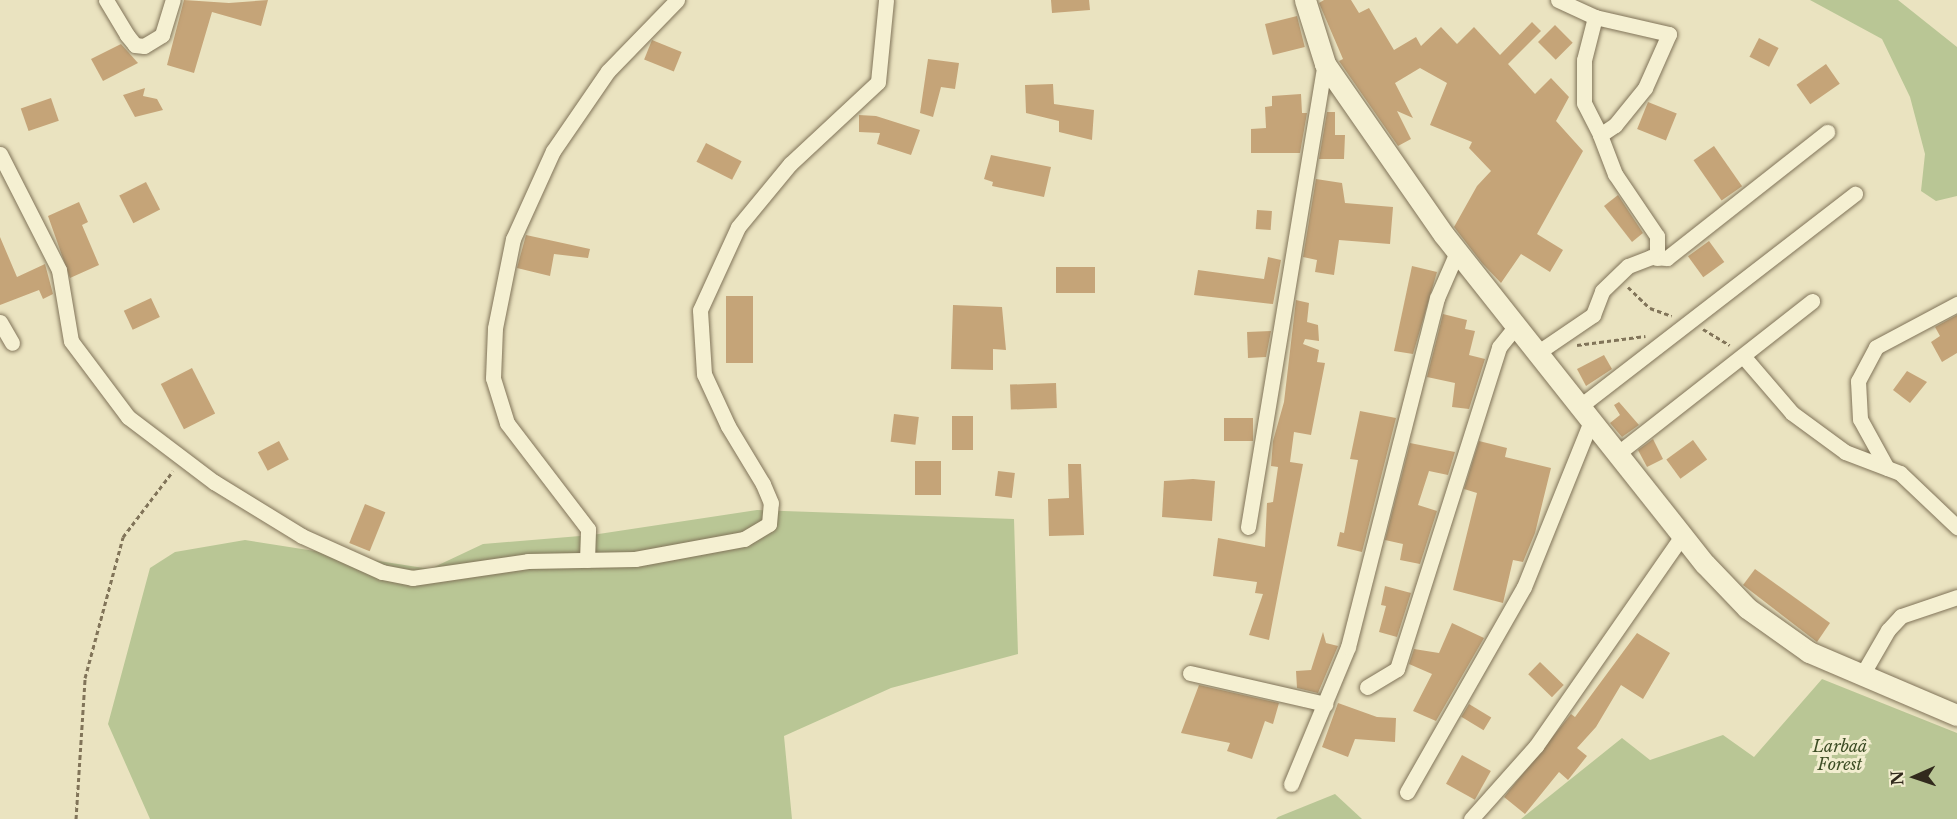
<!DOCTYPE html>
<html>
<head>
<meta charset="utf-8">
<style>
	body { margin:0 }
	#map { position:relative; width:1957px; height:819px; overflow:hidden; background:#eae3c0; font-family:"Libre Baskerville",serif }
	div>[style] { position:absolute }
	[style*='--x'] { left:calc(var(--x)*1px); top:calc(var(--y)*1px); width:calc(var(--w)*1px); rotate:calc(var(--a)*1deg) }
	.green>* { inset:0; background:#b9c695 }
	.building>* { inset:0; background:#c5a478; transform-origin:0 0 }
	.path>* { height:3px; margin-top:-1.5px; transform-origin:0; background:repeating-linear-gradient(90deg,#817459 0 4.5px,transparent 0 7.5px) }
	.roads { filter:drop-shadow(0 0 2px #817459) drop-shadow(0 0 2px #817459) }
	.street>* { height:15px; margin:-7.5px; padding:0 7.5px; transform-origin:7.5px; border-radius:7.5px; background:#f5f0d2 }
	.secondary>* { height:21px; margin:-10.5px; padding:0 10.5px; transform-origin:10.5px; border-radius:10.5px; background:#f5f0d2 }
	span { translate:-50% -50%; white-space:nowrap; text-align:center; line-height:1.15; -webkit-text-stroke:6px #f2edcf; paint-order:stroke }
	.park-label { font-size:16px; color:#3d4d25; font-style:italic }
	.north { position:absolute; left:1885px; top:747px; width:60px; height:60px; -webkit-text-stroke:4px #f2edcf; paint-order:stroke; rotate:267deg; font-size:16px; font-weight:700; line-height:24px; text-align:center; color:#322a1d }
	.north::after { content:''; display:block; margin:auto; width:21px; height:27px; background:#322a1d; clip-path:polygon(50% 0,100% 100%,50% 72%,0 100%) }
</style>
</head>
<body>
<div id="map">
	<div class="green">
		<i style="clip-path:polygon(1810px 0,1898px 0,1957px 47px,1957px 196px,1936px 201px,1921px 191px,1925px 154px,1910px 97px,1882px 39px)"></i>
		<i style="clip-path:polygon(757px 510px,1014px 519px,1018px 654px,891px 688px,784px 736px,792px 819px,150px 819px,108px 724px,150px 568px,175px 552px,245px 540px,430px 569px,483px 544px,592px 535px)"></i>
		<i style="clip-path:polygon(1822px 679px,1957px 733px,1957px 819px,1521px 819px,1622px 738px,1650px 760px,1723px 735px,1754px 757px)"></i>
		<i style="clip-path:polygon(1335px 794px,1362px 819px,1276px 819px,1278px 817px)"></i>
	</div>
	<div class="building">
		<i style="clip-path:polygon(184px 0,229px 3px,268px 0,261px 26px,212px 12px,194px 73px,167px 65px)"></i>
		<i style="clip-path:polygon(1051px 0,1089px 0,1090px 10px,1052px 13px)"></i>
		<i style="clip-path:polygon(1324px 0,1351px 0,1359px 13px,1369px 8px,1394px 50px,1416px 37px,1421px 46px,1441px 27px,1457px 44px,1474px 27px,1500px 55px,1532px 22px,1541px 31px,1508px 64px,1535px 94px,1551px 78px,1569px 97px,1556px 121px,1583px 151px,1537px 234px,1563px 250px,1550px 272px,1521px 254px,1501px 283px,1482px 263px,1454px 227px,1477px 186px,1491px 171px,1469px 148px,1472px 142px,1430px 125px,1447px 83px,1420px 68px,1395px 83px,1413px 118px,1397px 111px,1411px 139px,1398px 146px,1339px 61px,1343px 59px,1319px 3px)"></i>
		<i style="left:1297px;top:16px;width:32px;height:33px;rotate:76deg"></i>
		<i style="left:1555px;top:25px;width:25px;height:24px;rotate:45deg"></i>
		<i style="left:1759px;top:38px;width:22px;height:21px;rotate:27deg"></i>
		<i style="left:652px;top:40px;width:32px;height:21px;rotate:22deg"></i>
		<i style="clip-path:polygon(121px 44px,138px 63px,103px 81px,91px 59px)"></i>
		<i style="clip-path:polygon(928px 59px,959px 63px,955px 89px,941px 87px,933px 117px,920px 113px)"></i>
		<i style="left:1826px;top:64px;width:24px;height:36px;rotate:55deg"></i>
		<i style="clip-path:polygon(1053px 84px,1054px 104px,1094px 110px,1092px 140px,1059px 132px,1059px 121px,1026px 113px,1025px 85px)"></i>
		<i style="clip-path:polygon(145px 88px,143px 96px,157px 99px,163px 110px,135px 117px,123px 95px)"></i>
		<i style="clip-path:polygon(1301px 94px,1302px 113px,1307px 113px,1300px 153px,1251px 153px,1251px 129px,1266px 128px,1265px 107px,1272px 106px,1272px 96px)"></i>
		<i style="left:51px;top:98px;width:24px;height:32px;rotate:71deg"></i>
		<i style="left:1648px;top:102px;width:31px;height:29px;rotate:22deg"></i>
		<i style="clip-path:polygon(1327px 112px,1335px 112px,1335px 135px,1345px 135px,1344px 159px,1319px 159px)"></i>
		<i style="clip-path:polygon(859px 115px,876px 116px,920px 130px,911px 155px,877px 144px,880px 133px,859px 132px)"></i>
		<i style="left:706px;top:143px;width:40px;height:21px;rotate:27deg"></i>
		<i style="left:1714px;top:146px;width:49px;height:25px;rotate:55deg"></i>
		<i style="clip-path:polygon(991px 155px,1051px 167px,1044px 197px,992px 186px,993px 182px,984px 179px)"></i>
		<i style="clip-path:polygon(1316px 179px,1342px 183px,1345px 203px,1393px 207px,1390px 244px,1339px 240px,1334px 275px,1315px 272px,1317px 260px,1303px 257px)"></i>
		<i style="left:146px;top:182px;width:31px;height:30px;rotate:63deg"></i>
		<i style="clip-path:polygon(1618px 195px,1643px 233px,1632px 242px,1604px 206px)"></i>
		<i style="clip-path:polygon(79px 202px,88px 222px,82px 225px,99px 265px,70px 278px,48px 216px)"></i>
		<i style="left:1257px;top:210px;width:15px;height:19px;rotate:4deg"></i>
		<i style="clip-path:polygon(526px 235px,590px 249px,588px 258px,554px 254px,550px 276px,517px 268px)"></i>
		<i style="clip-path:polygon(0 237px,17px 277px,45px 264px,53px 294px,43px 299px,39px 290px,0 305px)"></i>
		<i style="left:1709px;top:241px;width:26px;height:26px;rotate:54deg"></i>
		<i style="clip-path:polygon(1268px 257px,1281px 260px,1273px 304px,1194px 295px,1198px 270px,1264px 279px)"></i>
		<i style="clip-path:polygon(1412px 266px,1437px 272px,1413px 354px,1394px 351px)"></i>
		<i style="left:1056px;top:267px;width:39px;height:26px"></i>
		<i style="left:726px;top:296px;width:27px;height:67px"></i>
		<i style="left:151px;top:298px;width:21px;height:30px;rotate:65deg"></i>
		<i style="clip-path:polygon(1296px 300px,1309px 303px,1307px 322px,1318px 325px,1319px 341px,1305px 339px,1303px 344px,1319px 350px,1317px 362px,1325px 363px,1311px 435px,1294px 432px,1290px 462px,1303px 464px,1269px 640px,1249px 635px,1263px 594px,1255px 593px,1257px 582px,1213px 576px,1218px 538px,1265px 547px,1267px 503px,1273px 502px,1278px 467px,1271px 466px,1273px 441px,1284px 402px)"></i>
		<i style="clip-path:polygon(953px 305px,1002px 307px,1006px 350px,993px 349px,993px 370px,951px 369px)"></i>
		<i style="clip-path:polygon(1443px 314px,1467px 320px,1465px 329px,1475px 331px,1469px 355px,1485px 359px,1469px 409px,1452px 407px,1455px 383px,1427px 377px)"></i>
		<i style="clip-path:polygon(1957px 315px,1957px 353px,1942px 362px,1931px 342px,1940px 336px,1935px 327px)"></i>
		<i style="clip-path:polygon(1271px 331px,1266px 357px,1248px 358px,1247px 332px)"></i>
		<i style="clip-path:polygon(1604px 355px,1612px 369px,1586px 386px,1577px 369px)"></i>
		<i style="left:192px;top:368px;width:51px;height:35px;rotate:63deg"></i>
		<i style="clip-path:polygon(1907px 371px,1927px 382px,1910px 403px,1893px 390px)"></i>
		<i style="left:1056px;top:383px;width:25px;height:46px;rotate:88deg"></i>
		<i style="clip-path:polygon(1619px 402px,1639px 425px,1622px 437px,1610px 423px,1620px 415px,1614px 405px)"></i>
		<i style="clip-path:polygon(1360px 411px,1396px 418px,1362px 552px,1337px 546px,1340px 532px,1344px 533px,1358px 460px,1350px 459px)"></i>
		<i style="left:894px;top:414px;width:25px;height:28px;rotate:7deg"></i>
		<i style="left:952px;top:416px;width:21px;height:34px"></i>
		<i style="left:1224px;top:418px;width:29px;height:23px"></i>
		<i style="clip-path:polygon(1653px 439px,1663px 459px,1647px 467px,1638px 450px)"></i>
		<i style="left:1693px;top:440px;width:24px;height:33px;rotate:54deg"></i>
		<i style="left:279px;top:441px;width:21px;height:24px;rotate:62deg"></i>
		<i style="clip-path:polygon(1479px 441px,1507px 448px,1505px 457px,1551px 468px,1535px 533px,1523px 562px,1513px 560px,1503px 603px,1453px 590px,1477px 493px,1464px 489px)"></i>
		<i style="clip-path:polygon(1410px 443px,1455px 452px,1448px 475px,1429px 471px,1418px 505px,1437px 511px,1420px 564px,1400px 560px,1403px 544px,1385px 540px)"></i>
		<i style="left:915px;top:461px;width:26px;height:34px"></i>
		<i style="clip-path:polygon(1068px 464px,1081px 464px,1084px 535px,1049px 536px,1048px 499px,1069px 498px)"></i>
		<i style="left:998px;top:471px;width:17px;height:25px;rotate:7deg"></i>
		<i style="clip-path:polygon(1193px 479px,1215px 481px,1212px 521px,1162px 517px,1164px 481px)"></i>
		<i style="left:365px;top:504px;width:22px;height:42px;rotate:22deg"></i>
		<i style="clip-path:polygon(1755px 569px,1830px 623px,1817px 642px,1743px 585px)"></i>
		<i style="clip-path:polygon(1385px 586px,1411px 593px,1397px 637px,1379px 632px,1386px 606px,1381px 605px)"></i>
		<i style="clip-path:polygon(1452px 623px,1484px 638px,1436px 721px,1413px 711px,1432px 674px,1409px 664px,1414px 649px,1439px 653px)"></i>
		<i style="clip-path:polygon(1323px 632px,1326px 643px,1338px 646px,1318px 693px,1297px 688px,1296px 671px,1311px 670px)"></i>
		<i style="clip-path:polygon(1637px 633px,1670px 653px,1643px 699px,1621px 685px,1596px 727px,1577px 748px,1587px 756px,1568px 780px,1559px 772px,1525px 814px,1504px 797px,1571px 714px,1575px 717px)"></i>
		<i style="left:1540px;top:662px;width:33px;height:17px;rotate:44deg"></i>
		<i style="clip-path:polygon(1199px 685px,1279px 703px,1273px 724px,1265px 721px,1252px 759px,1227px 751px,1230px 743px,1181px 733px)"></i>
		<i style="clip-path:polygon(1338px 703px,1377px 717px,1396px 718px,1395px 742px,1355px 739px,1348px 757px,1322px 747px)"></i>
		<i style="left:1469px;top:704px;width:26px;height:15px;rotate:31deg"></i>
		<i style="left:1462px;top:755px;width:33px;height:33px;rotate:29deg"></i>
	</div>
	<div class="path">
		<i style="--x:1628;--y:287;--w:30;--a:44"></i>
		<i style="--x:1650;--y:308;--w:23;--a:20"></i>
		<i style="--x:1703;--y:329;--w:31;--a:31"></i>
		<i style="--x:1577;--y:345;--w:69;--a:-7.5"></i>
		<i style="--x:76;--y:819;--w:141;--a:-86.3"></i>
		<i style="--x:85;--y:678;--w:146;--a:-74.9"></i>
		<i style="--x:123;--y:537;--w:83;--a:-52.9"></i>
	</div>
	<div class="roads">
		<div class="street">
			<i style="--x:106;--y:0;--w:41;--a:59"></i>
			<i style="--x:127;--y:35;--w:13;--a:51"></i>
			<i style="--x:135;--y:45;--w:9;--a:6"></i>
			<i style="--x:144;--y:46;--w:21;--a:-31"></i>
			<i style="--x:162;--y:35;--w:37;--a:-73"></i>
			<i style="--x:1558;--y:0;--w:41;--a:24.7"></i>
			<i style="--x:1595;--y:17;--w:76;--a:12.9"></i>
			<i style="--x:1669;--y:34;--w:59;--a:114"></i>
			<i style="--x:1645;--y:88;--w:48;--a:129"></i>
			<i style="--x:1615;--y:125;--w:18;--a:146"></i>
			<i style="--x:1600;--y:135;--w:42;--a:69"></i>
			<i style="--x:1615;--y:174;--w:75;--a:55.9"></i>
			<i style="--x:1657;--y:236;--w:22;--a:90"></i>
			<i style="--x:1595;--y:17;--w:44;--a:104.3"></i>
			<i style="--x:1584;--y:60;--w:43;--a:90"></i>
			<i style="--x:1584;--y:103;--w:36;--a:63"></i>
			<i style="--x:0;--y:154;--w:130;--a:63"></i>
			<i style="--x:59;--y:270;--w:72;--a:80.4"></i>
			<i style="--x:71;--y:341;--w:95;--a:53.1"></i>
			<i style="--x:128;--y:417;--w:108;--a:37.1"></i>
			<i style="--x:214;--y:482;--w:103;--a:31.5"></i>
			<i style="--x:302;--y:536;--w:88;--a:24.2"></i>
			<i style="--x:382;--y:572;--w:31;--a:11"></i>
			<i style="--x:412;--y:578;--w:117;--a:-8.3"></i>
			<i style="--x:528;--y:561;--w:107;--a:-1.1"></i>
			<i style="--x:635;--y:559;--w:111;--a:-10.4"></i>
			<i style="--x:744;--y:539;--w:29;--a:-31"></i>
			<i style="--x:769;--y:524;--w:21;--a:-85"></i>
			<i style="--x:771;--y:503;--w:21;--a:-113"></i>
			<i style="--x:763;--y:484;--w:68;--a:-121.1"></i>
			<i style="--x:728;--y:426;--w:57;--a:-114.8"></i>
			<i style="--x:704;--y:374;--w:64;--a:-93.6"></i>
			<i style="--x:700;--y:310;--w:91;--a:-65.4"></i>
			<i style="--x:738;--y:227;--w:82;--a:-50.5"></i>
			<i style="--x:790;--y:164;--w:120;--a:-43"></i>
			<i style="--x:878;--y:82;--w:82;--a:-84.4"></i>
			<i style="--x:0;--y:322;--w:24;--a:60"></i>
			<i style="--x:1537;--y:353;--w:68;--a:-34.2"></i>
			<i style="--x:1593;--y:315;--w:26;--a:-69"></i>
			<i style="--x:1602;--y:291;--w:36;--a:-44"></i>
			<i style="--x:1628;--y:266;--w:25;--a:-21"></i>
			<i style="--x:1651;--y:257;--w:16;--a:4"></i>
			<i style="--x:1667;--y:258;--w:204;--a:-38.2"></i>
			<i style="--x:1743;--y:356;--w:75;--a:49.3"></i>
			<i style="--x:1792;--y:413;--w:66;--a:36.3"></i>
			<i style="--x:1845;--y:452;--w:59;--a:20.9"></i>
			<i style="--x:1900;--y:473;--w:79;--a:43.5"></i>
			<i style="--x:1579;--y:407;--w:349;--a:-37.7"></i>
			<i style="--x:1617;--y:454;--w:248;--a:-38.1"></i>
			<i style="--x:1887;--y:468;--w:56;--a:-118.9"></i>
			<i style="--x:1860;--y:419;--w:38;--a:-93"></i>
			<i style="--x:1858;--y:381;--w:38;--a:-62"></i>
			<i style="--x:1876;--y:347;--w:92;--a:-28"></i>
			<i style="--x:1248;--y:527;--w:469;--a:-80.6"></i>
			<i style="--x:587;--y:560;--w:31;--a:-88"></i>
			<i style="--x:588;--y:529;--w:133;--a:-127.4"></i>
			<i style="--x:507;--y:423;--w:47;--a:-107.3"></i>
			<i style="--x:493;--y:378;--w:50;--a:-87.7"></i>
			<i style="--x:495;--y:328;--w:91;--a:-78.6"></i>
			<i style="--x:513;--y:239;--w:97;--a:-65.6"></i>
			<i style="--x:553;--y:151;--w:97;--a:-55.5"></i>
			<i style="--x:608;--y:71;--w:99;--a:-45.8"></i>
			<i style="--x:1190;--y:673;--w:139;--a:12.9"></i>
			<i style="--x:1862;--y:675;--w:52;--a:-60"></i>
			<i style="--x:1888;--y:630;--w:19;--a:-47"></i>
			<i style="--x:1901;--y:616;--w:59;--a:-18.7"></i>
			<i style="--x:1367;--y:687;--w:35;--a:-31"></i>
			<i style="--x:1397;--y:669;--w:338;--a:-72.4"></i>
			<i style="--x:1499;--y:347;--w:27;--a:-51"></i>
			<i style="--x:1291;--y:784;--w:148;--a:-67.4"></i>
			<i style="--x:1348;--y:647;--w:360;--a:-75.7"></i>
			<i style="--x:1437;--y:298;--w:50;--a:-66.5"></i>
			<i style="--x:1407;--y:792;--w:236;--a:-60.3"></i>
			<i style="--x:1524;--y:587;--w:179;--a:-68"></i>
			<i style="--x:1471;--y:819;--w:98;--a:-48.3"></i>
			<i style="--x:1536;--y:746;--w:256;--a:-55.2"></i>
		</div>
		<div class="secondary">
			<i style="--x:1305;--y:0;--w:67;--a:72.6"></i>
			<i style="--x:1325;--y:64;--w:208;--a:55.2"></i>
			<i style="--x:1444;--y:235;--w:420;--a:51.6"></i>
			<i style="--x:1705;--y:564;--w:61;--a:46.3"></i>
			<i style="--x:1747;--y:608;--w:76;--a:35.4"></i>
			<i style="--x:1809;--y:652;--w:161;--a:23.1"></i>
		</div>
	</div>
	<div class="park-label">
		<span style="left:1840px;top:755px">Larbaâ<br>Forest</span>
	</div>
	<div class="north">N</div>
</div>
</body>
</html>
